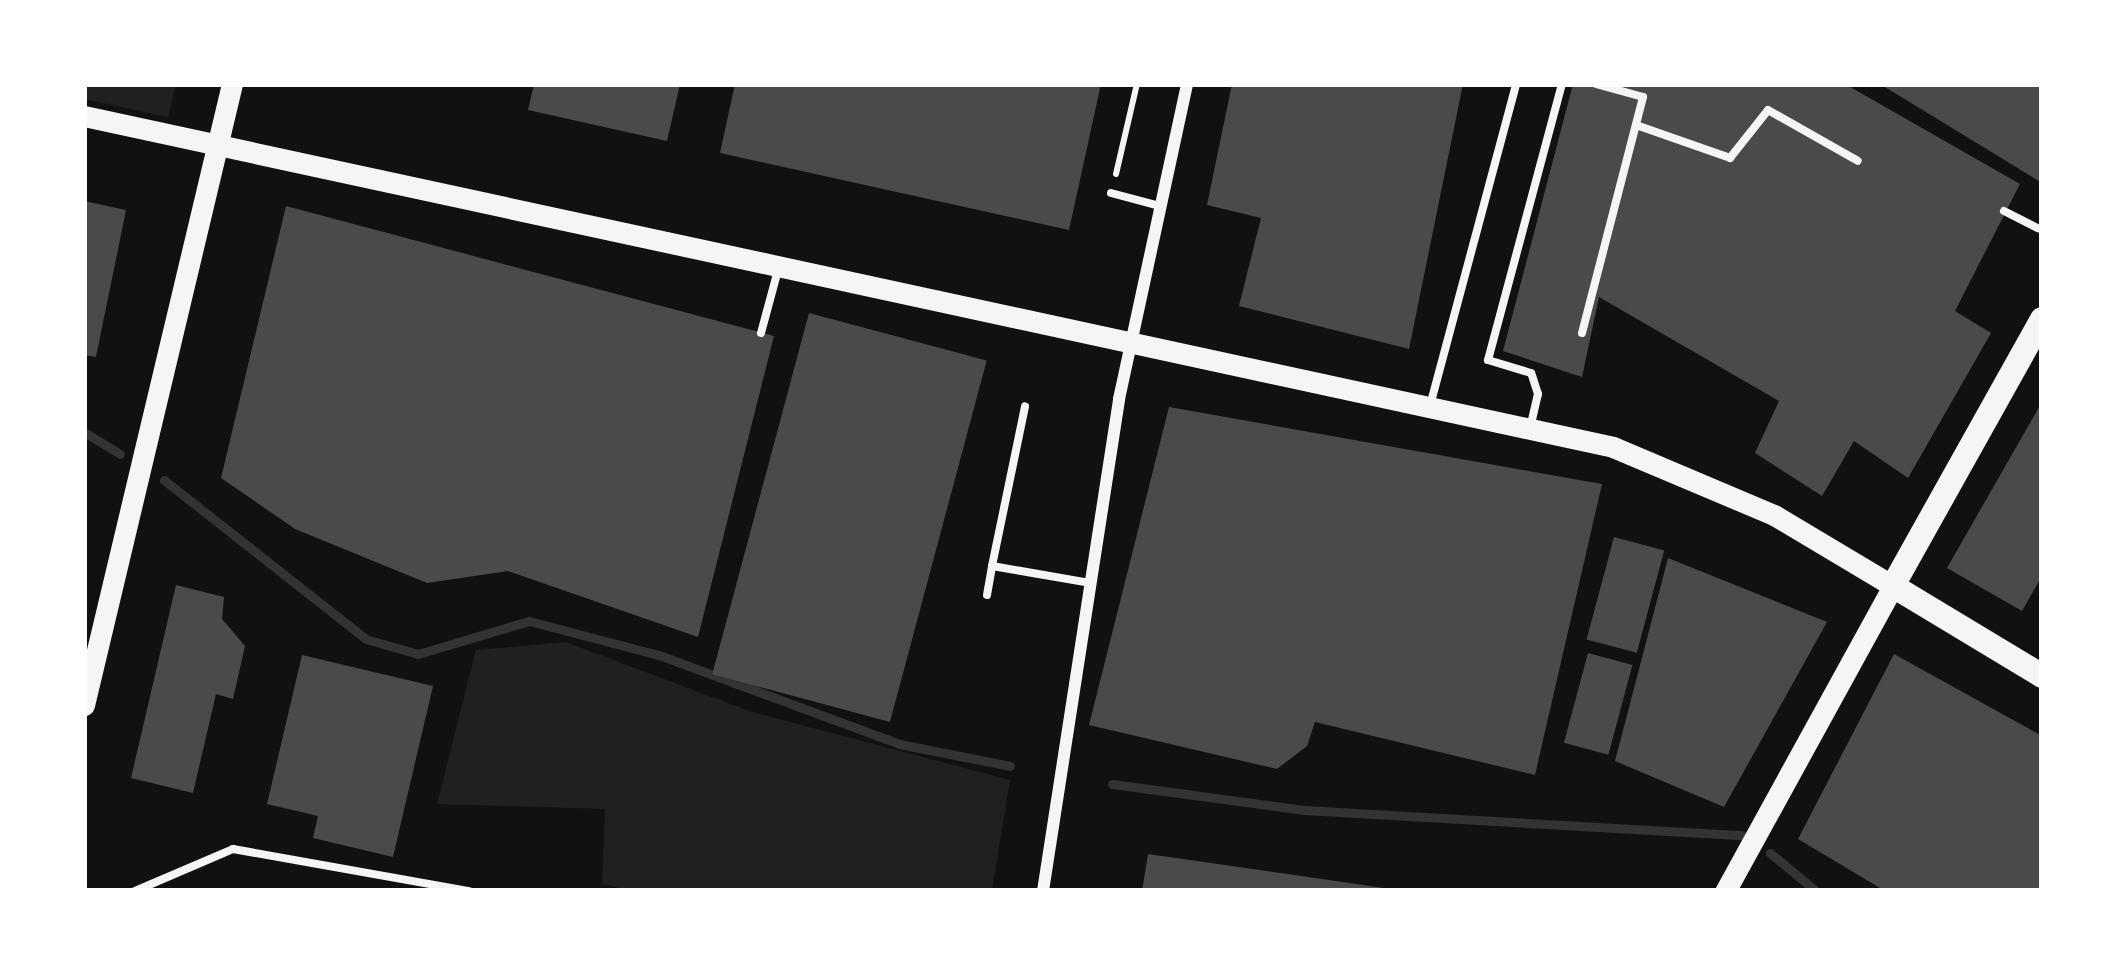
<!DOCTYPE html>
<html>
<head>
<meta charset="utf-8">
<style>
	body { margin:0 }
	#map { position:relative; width:2126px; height:975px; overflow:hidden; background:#111; font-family:"PT Sans",sans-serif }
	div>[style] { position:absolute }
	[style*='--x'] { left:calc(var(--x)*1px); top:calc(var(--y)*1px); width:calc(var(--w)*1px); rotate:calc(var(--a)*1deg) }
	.green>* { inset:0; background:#202020 }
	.stream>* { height:9px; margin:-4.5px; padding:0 4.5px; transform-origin:4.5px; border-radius:4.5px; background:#333 }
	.building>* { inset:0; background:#4a4a4a; transform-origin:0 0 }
	.path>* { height:6px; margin:-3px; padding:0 3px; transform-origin:3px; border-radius:3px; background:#f5f5f5 }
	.service>* { height:8px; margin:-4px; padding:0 4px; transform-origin:4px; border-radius:4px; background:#f5f5f5 }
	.minor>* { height:12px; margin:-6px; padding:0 6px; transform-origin:6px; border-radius:6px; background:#f5f5f5 }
	.tertiary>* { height:21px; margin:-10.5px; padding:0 10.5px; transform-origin:10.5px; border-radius:10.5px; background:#f5f5f5 }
	.secondary>* { height:24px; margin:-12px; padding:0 12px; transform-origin:12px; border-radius:12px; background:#f5f5f5 }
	span { translate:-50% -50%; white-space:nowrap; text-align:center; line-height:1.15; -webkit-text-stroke:10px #fff; paint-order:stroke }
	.frame { position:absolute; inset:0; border:87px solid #fff; pointer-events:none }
</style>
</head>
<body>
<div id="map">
	<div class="green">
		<i style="clip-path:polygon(84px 84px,176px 84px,168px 117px,84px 99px)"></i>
		<i style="clip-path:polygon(566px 642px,749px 711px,1010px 780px,992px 891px,632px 891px,602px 884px,605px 809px,437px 804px,476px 650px)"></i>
	</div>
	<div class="stream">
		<i style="--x:84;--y:432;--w:42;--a:31.4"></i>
		<i style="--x:164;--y:480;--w:257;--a:38.2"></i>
		<i style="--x:366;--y:639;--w:54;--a:16.1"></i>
		<i style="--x:418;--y:654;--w:116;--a:-16.6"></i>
		<i style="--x:529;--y:621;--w:134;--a:14.7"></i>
		<i style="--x:659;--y:655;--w:256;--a:20.3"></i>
		<i style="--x:899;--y:744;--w:113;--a:11.2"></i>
		<i style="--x:1112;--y:784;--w:194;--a:7.7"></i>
		<i style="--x:1304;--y:810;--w:439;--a:3.3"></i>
		<i style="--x:1770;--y:853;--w:60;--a:39.6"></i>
	</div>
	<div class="building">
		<i style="clip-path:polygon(534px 84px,680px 84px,667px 141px,528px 110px)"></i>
		<i style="clip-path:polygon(735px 84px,1101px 84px,1069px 230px,720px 153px)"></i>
		<i style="clip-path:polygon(1232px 84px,1463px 84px,1409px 349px,1239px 306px,1261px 218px,1207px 205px)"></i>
		<i style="clip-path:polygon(1573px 84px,1845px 84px,2020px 184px,1955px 311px,1991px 333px,1908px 478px,1854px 441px,1822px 496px,1755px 453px,1779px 401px,1599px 297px,1582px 377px,1503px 351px)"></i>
		<i style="clip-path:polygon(1880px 84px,2042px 84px,2042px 183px)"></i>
		<i style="clip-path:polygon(84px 201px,126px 210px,96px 357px,84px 355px)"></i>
		<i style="clip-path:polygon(286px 206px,774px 336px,698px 637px,508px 571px,427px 583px,295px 529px,221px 478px)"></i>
		<i style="left:809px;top:313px;width:184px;height:374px;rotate:15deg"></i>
		<i style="clip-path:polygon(2042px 402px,2042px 576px,2022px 611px,1947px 568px)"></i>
		<i style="clip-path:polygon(1169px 407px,1602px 484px,1535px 775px,1315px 722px,1307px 746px,1277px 769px,1089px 725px)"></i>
		<i style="left:1614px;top:537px;width:52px;height:106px;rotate:15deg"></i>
		<i style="clip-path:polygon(1668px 558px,1827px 622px,1724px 807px,1615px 761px)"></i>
		<i style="clip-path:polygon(176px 585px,224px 597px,222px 619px,245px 646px,233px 699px,216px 694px,193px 793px,131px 778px)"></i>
		<i style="left:1588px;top:653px;width:46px;height:93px;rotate:15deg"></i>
		<i style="clip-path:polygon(1894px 654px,2042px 736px,2042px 891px,1885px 891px,1798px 839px)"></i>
		<i style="clip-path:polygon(302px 655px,433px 686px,393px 857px,313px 838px,318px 816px,267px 804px)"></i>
		<i style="clip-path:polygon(1148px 854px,1384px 888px,1383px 891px,1142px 891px)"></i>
	</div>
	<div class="path">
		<i style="--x:1116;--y:174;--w:92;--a:-76.9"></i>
	</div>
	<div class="service">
		<i style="--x:1636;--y:125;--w:100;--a:19.3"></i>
		<i style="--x:1730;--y:158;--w:61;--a:-51.6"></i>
		<i style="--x:1768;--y:110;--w:103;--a:29.5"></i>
		<i style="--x:1111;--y:193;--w:51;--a:14.9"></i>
		<i style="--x:2004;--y:211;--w:38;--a:27"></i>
		<i style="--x:761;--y:333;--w:65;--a:-74.9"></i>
		<i style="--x:1582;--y:333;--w:244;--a:-75.5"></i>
		<i style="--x:1643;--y:97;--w:49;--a:-164.5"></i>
		<i style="--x:1431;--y:402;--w:329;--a:-75"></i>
		<i style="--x:1531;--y:424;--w:31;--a:-77"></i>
		<i style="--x:1538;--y:394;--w:22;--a:-108"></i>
		<i style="--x:1531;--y:373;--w:45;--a:-163.2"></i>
		<i style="--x:1488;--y:360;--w:286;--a:-75"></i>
		<i style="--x:992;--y:566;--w:163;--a:-78.3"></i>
		<i style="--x:987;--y:595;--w:29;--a:-80"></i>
		<i style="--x:992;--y:566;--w:99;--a:9.8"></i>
		<i style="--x:135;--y:891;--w:107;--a:-23.2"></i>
		<i style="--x:233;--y:849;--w:240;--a:10.1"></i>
	</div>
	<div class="minor">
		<i style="--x:1043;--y:891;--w:498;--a:-81.2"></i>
		<i style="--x:1119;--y:399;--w:322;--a:-77.8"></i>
	</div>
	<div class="tertiary">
		<i style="--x:84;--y:116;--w:1564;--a:12.21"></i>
		<i style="--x:1613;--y:447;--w:175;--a:22.9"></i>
		<i style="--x:1774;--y:515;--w:139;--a:30.8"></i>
		<i style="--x:1893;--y:586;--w:348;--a:118.8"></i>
		<i style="--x:84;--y:705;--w:638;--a:-76.6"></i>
	</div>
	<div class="secondary">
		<i style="--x:2042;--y:319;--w:306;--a:119.2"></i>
		<i style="--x:1893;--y:586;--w:174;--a:31.1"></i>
	</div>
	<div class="frame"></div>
</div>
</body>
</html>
